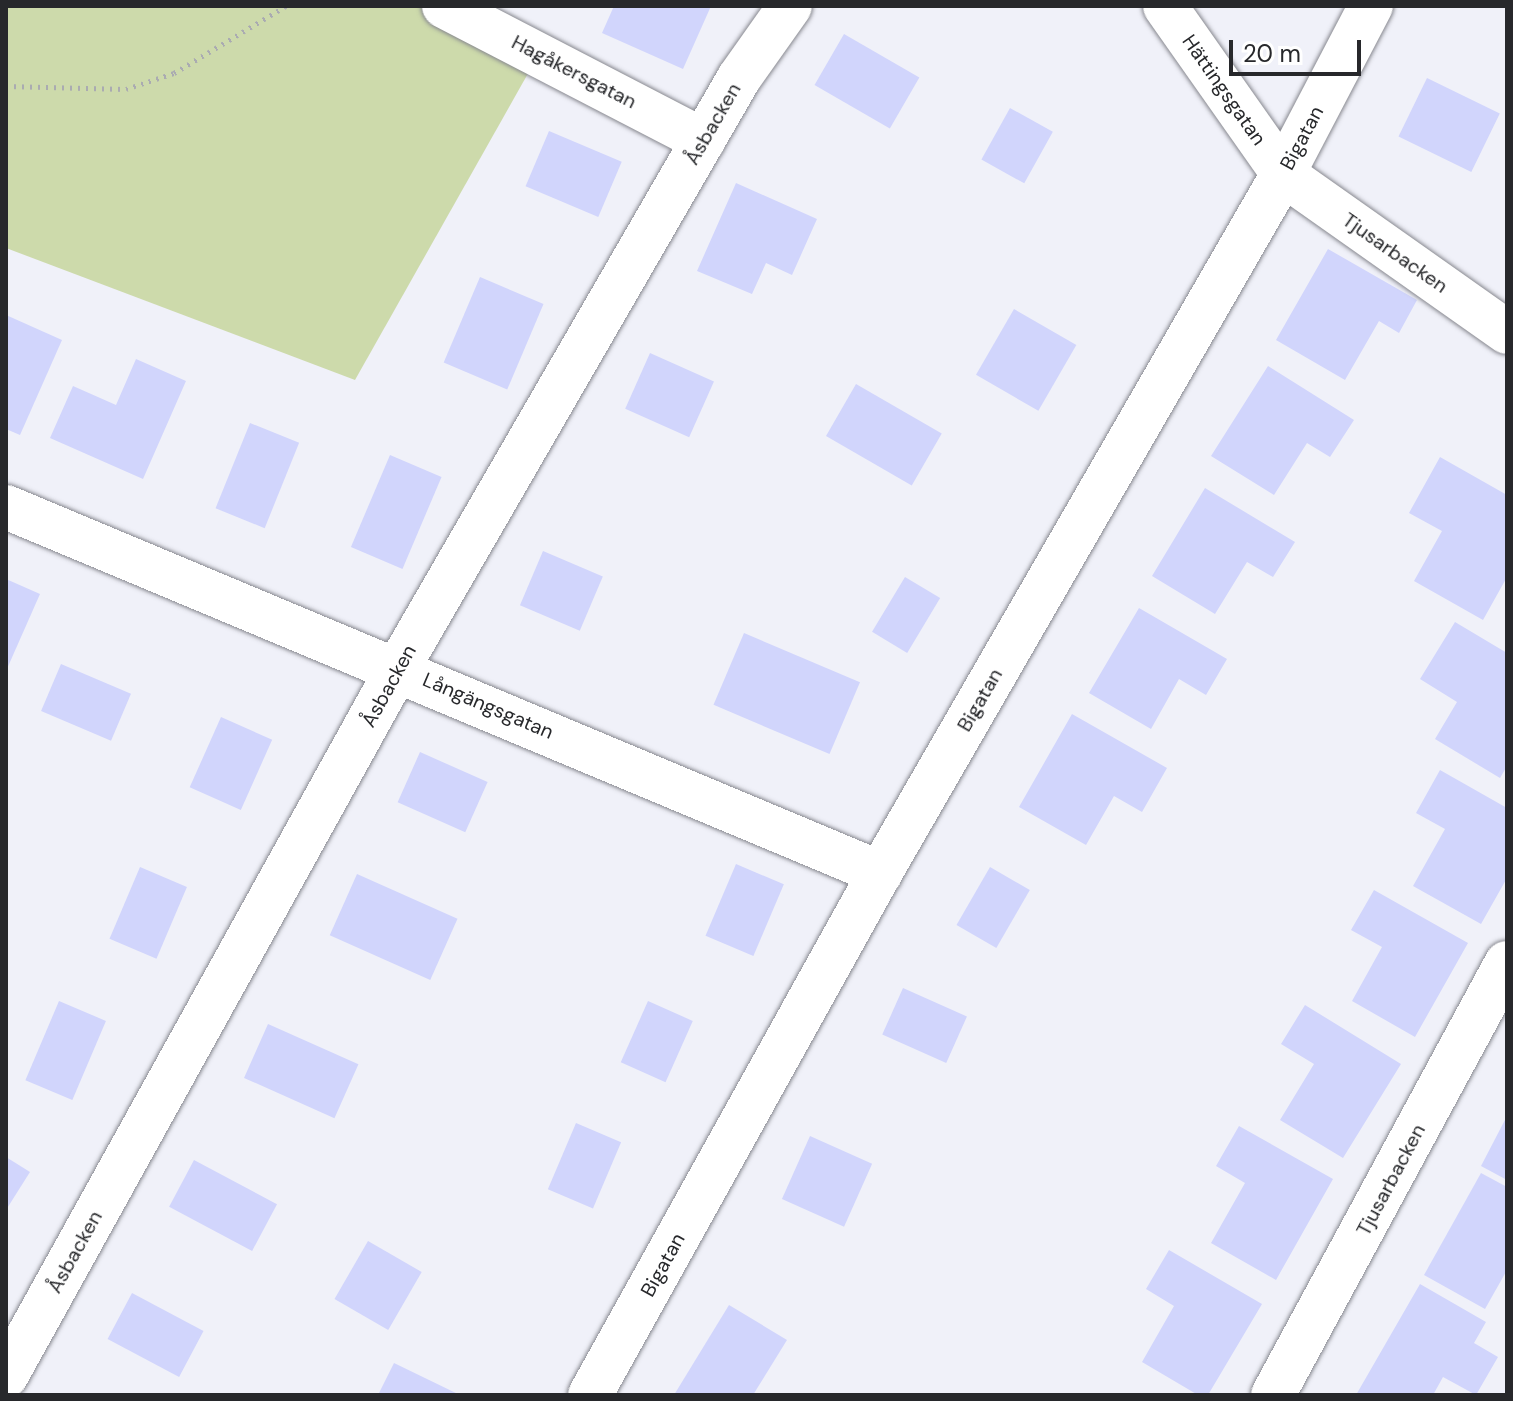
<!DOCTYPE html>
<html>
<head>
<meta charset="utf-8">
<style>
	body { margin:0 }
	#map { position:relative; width:1513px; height:1401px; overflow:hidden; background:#f0f1f9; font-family:"DM Sans",sans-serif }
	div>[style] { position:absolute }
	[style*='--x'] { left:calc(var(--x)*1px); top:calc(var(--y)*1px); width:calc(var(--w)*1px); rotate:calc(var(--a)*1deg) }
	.green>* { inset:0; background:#cddaab }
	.building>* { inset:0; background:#d1d5fc; transform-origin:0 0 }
	.path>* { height:5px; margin-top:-2.5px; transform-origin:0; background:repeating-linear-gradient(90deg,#aaabb1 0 2px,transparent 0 8px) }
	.roads { filter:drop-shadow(0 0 2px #87888f) drop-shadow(0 0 2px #87888f) }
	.street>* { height:44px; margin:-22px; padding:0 22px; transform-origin:22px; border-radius:22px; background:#fff }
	span { translate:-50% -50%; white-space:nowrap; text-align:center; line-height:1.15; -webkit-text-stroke:8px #fff; paint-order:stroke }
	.street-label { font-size:20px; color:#27282b }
	.frame { position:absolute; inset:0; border:8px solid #27282b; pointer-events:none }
	.scale { position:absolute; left:1229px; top:40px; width:132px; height:36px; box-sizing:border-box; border:4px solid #27282b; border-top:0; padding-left:10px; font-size:24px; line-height:28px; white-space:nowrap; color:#27282b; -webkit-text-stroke:6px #fff; paint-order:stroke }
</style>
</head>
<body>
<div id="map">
	<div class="green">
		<i style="clip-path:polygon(6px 6px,444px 6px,539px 54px,355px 380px,6px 248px)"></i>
	</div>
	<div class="building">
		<i style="clip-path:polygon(614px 6px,711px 6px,683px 69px,602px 33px)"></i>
		<i style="left:844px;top:34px;width:87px;height:59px;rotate:30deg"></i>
		<i style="left:1427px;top:78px;width:81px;height:65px;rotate:26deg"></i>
		<i style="left:1010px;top:108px;width:49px;height:59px;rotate:29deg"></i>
		<i style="left:549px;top:131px;width:79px;height:60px;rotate:23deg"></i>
		<i style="clip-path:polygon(736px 183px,817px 219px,792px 275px,766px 263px,752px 294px,697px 271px)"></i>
		<i style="clip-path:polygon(1328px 249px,1417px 300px,1399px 333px,1379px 321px,1345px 380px,1276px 340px)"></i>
		<i style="left:480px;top:277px;width:69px;height:93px;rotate:23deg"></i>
		<i style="left:1014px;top:309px;width:72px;height:76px;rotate:30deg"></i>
		<i style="clip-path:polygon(6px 315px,62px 340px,20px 435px,6px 429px)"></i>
		<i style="left:650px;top:353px;width:70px;height:61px;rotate:24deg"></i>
		<i style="clip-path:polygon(136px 359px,186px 381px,143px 479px,50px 438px,73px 386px,116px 405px)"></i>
		<i style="clip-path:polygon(1268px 366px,1354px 420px,1330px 457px,1307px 443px,1274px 495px,1211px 456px)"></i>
		<i style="left:856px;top:384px;width:99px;height:60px;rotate:30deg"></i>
		<i style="left:250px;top:423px;width:53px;height:92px;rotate:22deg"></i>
		<i style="left:390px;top:455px;width:56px;height:100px;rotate:23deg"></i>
		<i style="clip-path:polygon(1440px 457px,1507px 495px,1507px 577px,1483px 620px,1414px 581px,1442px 531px,1409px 513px)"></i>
		<i style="clip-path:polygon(1205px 488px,1295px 542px,1273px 577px,1247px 562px,1215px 614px,1152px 576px)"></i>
		<i style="left:543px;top:551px;width:65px;height:59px;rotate:23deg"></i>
		<i style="left:905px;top:577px;width:41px;height:64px;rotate:31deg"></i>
		<i style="clip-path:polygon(6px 579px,40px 594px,6px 671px)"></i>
		<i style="clip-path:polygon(1139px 608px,1227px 659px,1206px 695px,1179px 679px,1151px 729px,1089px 693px)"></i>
		<i style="clip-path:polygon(1455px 622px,1507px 653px,1507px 766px,1500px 778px,1435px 739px,1457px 702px,1420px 679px)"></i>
		<i style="left:744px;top:633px;width:126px;height:78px;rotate:23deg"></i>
		<i style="left:61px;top:664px;width:76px;height:51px;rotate:23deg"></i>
		<i style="clip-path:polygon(1072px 714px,1167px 768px,1142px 812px,1114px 796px,1086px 845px,1019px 807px)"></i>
		<i style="left:221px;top:717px;width:56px;height:77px;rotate:24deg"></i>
		<i style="left:420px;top:752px;width:74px;height:55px;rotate:24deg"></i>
		<i style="clip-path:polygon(1440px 770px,1507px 808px,1507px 878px,1481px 924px,1413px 886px,1445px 829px,1416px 813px)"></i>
		<i style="left:736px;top:864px;width:52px;height:78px;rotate:23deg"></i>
		<i style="left:140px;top:867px;width:51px;height:78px;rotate:23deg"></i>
		<i style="left:990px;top:867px;width:46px;height:67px;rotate:30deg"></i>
		<i style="left:357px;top:874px;width:110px;height:67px;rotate:24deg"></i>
		<i style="clip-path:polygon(1374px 890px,1468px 943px,1415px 1037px,1352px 1001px,1382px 947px,1351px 930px)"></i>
		<i style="left:903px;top:988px;width:70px;height:51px;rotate:24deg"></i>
		<i style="left:59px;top:1001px;width:51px;height:86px;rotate:23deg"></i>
		<i style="left:648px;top:1001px;width:49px;height:67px;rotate:24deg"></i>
		<i style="clip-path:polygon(1305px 1005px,1401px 1064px,1343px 1158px,1280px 1120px,1314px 1064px,1281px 1044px)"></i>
		<i style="left:268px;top:1024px;width:99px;height:59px;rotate:24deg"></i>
		<i style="clip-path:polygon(1507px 1116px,1507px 1180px,1481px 1166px)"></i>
		<i style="left:576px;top:1123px;width:49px;height:72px;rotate:23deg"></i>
		<i style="clip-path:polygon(1239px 1126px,1333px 1179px,1276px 1280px,1211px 1243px,1245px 1183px,1216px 1166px)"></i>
		<i style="left:810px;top:1136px;width:68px;height:69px;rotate:24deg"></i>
		<i style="clip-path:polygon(6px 1157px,30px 1172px,6px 1210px)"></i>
		<i style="left:194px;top:1160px;width:94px;height:53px;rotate:28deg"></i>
		<i style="clip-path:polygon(1481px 1173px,1507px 1187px,1507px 1270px,1485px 1309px,1424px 1275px)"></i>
		<i style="left:368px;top:1241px;width:62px;height:67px;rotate:30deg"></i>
		<i style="clip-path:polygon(1169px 1250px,1262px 1304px,1208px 1395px,1198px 1395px,1142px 1362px,1174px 1306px,1146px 1289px)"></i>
		<i style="clip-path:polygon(1420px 1284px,1486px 1322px,1474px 1343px,1498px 1357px,1476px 1395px,1443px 1377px,1433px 1395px,1356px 1395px)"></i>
		<i style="left:132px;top:1293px;width:81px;height:52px;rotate:28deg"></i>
		<i style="clip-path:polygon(729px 1305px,787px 1340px,753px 1395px,674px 1395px)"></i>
		<i style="clip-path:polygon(394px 1363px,460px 1395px,378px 1395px)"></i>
	</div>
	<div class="path">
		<i style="--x:6;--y:86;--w:120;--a:1.4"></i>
		<i style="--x:126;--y:89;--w:51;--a:-18.4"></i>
		<i style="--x:174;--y:73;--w:131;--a:-30.9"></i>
	</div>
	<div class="roads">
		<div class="street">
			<i style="--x:444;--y:6;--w:292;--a:27.4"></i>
			<i style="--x:1165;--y:6;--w:205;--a:54.9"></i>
			<i style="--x:1283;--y:174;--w:274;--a:35.2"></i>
			<i style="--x:6;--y:507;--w:948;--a:22.72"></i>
			<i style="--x:6;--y:1376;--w:809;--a:-61.03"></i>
			<i style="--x:398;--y:668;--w:681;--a:-59.97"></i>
			<i style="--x:739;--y:78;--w:88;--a:-54.7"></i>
			<i style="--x:590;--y:1395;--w:597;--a:-60.95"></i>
			<i style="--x:880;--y:873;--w:807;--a:-60.03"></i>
			<i style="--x:1283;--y:174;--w:190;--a:-62.4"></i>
			<i style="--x:1273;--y:1395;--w:491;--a:-61.6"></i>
		</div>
	</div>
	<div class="street-label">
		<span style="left:574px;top:72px;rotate:27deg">Hagåkersgatan</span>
		<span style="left:1224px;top:90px;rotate:55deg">Hättingsgatan</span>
		<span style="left:713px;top:124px;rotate:-60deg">Åsbacken</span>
		<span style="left:1302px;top:138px;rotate:-62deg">Bigatan</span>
		<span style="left:1395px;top:253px;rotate:35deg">Tjusarbacken</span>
		<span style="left:389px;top:686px;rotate:-61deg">Åsbacken</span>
		<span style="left:980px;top:700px;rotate:-60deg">Bigatan</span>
		<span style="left:488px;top:706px;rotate:23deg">Långängsgatan</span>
		<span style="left:1391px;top:1180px;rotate:-62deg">Tjusarbacken</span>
		<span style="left:75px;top:1252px;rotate:-61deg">Åsbacken</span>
		<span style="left:663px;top:1265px;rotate:-61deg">Bigatan</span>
	</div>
	<div class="frame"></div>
	<div class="scale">20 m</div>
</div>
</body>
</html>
